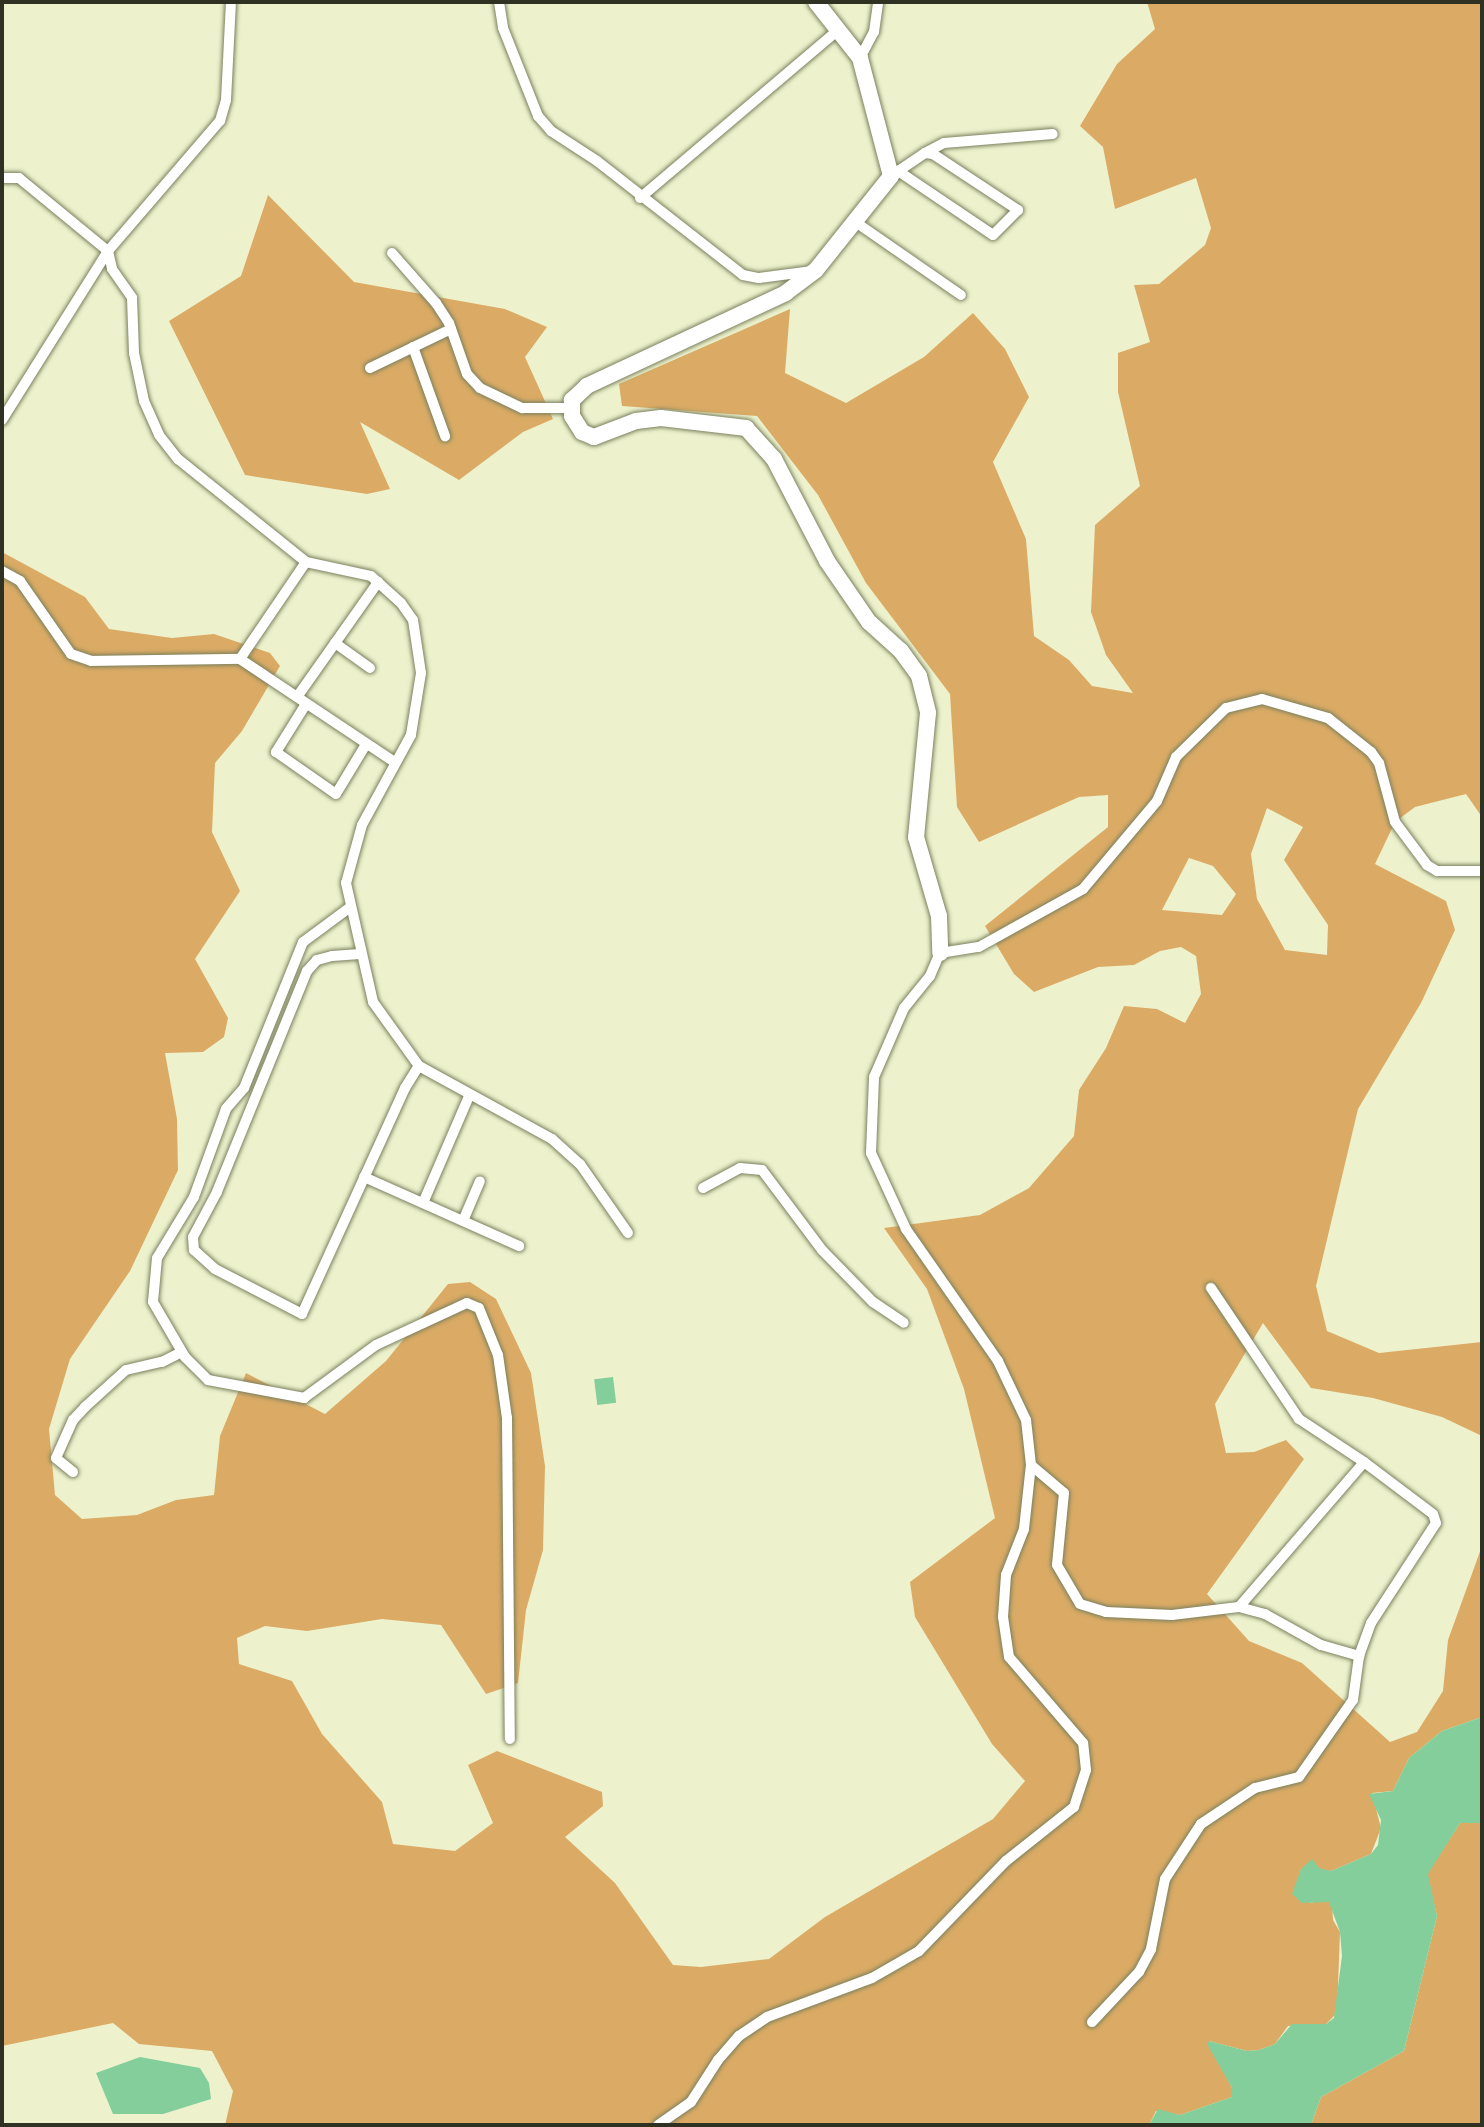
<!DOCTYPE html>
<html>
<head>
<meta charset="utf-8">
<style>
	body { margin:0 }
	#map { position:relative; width:1484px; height:2127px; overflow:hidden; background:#edf2cd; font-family:Signika,sans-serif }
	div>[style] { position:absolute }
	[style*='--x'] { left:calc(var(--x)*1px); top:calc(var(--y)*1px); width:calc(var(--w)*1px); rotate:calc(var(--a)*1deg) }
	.forest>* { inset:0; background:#dbab65 }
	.water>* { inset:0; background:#83ce9b; transform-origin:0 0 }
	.roads { filter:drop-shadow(0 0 2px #7b805e) drop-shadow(0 0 2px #7b805e) }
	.street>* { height:10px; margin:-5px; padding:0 5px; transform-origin:5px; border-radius:5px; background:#fff }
	.secondary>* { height:16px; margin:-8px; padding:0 8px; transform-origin:8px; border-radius:8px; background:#fff }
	span { translate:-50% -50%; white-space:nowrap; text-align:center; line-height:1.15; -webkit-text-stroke:6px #faffe1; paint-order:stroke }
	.frame { position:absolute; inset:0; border:4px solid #2f3123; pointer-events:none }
</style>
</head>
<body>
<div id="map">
	<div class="forest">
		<i style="clip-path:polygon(evenodd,1147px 2px,1482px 2px,1482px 817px,1466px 794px,1415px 807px,1395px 822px,1375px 864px,1446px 901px,1455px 930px,1421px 1003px,1358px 1109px,1316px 1286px,1327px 1331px,1379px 1353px,1482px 1342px,1482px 1436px,1442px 1417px,1373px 1398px,1311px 1388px,1263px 1323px,1215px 1404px,1226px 1453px,1254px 1452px,1286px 1440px,1304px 1459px,1207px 1594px,1249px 1641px,1302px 1663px,1390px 1742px,1417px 1732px,1443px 1691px,1448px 1640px,1482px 1546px,1482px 1717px,1442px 1731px,1409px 1758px,1393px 1791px,1372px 1793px,1381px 1828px,1371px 1854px,1331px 1871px,1301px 1869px,1298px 1883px,1311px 1903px,1323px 1899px,1332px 1904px,1333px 1920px,1340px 1932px,1337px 2013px,1326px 2024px,1288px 2026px,1275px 2044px,1259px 2050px,1247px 2051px,1209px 2041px,1232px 2088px,1232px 2097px,1180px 2115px,1156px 2111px,1149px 2125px,225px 2125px,233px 2091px,212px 2051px,139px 2044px,113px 2023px,2px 2046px,2px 552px,85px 597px,109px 629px,172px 638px,214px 634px,270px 653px,280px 666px,242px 731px,215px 763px,212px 832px,240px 891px,195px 959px,228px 1018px,224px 1037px,203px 1052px,165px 1053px,177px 1119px,178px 1170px,130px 1271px,70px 1359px,49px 1429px,55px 1495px,82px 1519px,137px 1515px,176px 1500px,214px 1495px,220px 1436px,246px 1373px,325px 1414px,386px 1361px,448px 1284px,470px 1282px,496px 1299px,531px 1373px,545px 1466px,543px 1550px,526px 1610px,518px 1683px,486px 1694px,441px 1625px,382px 1619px,307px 1631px,265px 1626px,237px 1638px,239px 1664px,292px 1681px,322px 1734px,382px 1802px,393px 1844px,455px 1851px,493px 1823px,468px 1765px,497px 1751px,602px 1792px,603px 1806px,565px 1837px,615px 1883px,673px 1965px,701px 1967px,769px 1959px,825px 1917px,993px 1819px,1025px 1781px,992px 1744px,915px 1617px,910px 1582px,995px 1518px,964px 1389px,927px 1289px,884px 1228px,980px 1215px,1029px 1188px,1074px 1136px,1079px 1090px,1106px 1048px,1124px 1006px,1157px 1009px,1185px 1023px,1201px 994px,1196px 956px,1181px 947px,1160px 951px,1134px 965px,1098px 967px,1034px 992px,1014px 974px,985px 926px,1108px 827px,1108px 795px,1079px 797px,979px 842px,957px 807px,950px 694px,866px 583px,818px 495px,757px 416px,622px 406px,619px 384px,790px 309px,785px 373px,846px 403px,924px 357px,973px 313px,1005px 349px,1029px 397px,993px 462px,1026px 539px,1034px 636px,1069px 660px,1092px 686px,1133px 693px,1106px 655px,1091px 612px,1095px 525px,1140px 486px,1118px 392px,1118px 353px,1150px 342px,1134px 285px,1159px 284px,1205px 245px,1211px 228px,1196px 178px,1115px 209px,1103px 147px,1080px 126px,1117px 64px,1155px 29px,1147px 2px,1267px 808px,1303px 827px,1284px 860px,1328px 925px,1327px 955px,1285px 950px,1257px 899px,1251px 854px,1267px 808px,1147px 2px,1189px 858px,1213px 866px,1236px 894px,1222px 915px,1162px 910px,1189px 858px)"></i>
		<i style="clip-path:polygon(268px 195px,354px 282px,505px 309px,547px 327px,525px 357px,553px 419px,523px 432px,459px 480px,360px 422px,390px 489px,367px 494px,245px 475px,169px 321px,241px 276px)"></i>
		<i style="clip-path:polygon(1460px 1823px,1482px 1823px,1482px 2125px,1311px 2125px,1321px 2097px,1404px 2051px,1437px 1916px,1427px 1874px)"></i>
	</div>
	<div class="water">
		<i style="left:613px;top:1377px;width:26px;height:19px;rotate:83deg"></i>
		<i style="clip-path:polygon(1482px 1717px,1482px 1823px,1460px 1823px,1428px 1874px,1437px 1916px,1404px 2051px,1321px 2097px,1311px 2125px,1149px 2125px,1158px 2109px,1180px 2115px,1232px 2097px,1232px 2088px,1207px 2044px,1209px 2041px,1247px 2051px,1259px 2050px,1275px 2044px,1292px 2024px,1326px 2024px,1334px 2018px,1342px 1956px,1340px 1932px,1329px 1902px,1302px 1903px,1292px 1894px,1301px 1869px,1312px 1859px,1319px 1868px,1331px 1871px,1371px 1854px,1378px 1845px,1381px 1820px,1369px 1794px,1393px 1791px,1409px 1758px,1442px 1731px)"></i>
		<i style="clip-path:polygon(140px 2057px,200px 2068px,209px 2083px,211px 2099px,163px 2114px,113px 2114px,96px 2073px)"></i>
	</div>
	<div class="roads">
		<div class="street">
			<i style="--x:499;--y:2;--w:26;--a:81"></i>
			<i style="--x:503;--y:28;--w:95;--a:68.3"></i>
			<i style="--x:538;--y:116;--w:20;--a:49"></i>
			<i style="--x:551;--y:131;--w:55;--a:33.1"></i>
			<i style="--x:597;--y:161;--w:185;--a:38"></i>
			<i style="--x:743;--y:275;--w:16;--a:11"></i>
			<i style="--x:759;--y:278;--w:54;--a:-7.4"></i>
			<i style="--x:860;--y:58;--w:30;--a:-62"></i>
			<i style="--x:874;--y:32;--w:30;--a:-82"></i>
			<i style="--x:925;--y:153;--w:21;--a:-28"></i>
			<i style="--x:944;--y:143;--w:109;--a:-4.7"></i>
			<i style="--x:891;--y:176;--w:41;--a:-34.1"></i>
			<i style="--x:925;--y:153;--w:8;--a:7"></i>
			<i style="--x:933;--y:154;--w:102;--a:33.4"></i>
			<i style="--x:1018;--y:210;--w:35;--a:135"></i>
			<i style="--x:993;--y:235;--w:115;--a:-146"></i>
			<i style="--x:2;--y:178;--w:17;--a:0"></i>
			<i style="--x:19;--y:178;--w:115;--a:39.4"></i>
			<i style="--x:108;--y:251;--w:18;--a:77"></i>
			<i style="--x:112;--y:269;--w:35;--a:55"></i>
			<i style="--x:132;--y:298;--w:55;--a:87.9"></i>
			<i style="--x:134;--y:353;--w:49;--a:78.2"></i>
			<i style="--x:144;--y:401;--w:37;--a:66"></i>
			<i style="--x:159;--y:435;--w:31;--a:52"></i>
			<i style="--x:178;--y:459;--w:164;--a:38.8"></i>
			<i style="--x:306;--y:562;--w:66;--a:12.2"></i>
			<i style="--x:371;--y:576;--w:40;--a:42"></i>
			<i style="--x:401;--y:603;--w:21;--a:55"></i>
			<i style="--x:413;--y:620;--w:54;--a:81.4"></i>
			<i style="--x:421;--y:673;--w:63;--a:99.2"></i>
			<i style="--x:411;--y:735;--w:102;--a:118.6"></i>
			<i style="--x:362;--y:825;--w:60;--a:105.4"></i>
			<i style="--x:346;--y:883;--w:122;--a:77.2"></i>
			<i style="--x:373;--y:1002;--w:79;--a:54.3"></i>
			<i style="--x:419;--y:1066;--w:152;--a:28.8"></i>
			<i style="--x:552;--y:1139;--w:38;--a:42"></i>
			<i style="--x:580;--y:1164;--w:84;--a:55.2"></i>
			<i style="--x:640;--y:198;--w:260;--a:-40.3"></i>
			<i style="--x:854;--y:221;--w:130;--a:34.7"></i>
			<i style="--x:392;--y:253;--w:67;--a:48.7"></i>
			<i style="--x:436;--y:303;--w:24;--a:57"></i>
			<i style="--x:449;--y:323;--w:54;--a:70.6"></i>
			<i style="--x:467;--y:374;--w:19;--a:47"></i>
			<i style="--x:480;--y:388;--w:47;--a:25.5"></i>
			<i style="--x:522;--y:408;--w:49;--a:0"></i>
			<i style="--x:413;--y:347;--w:95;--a:70.2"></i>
			<i style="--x:370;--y:368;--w:90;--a:-25.7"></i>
			<i style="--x:2;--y:420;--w:199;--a:-57.9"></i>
			<i style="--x:108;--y:251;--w:172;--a:-49.3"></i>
			<i style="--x:220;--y:121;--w:22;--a:-74"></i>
			<i style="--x:226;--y:100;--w:98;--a:-87.1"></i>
			<i style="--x:2;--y:571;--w:21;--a:29"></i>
			<i style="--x:20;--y:581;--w:89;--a:55.1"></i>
			<i style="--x:71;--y:654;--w:21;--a:19"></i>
			<i style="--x:91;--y:661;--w:149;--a:-0.8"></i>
			<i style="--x:240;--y:659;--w:187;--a:33.7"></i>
			<i style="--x:335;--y:643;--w:43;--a:35.5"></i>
			<i style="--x:240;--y:659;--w:117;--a:-55.8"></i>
			<i style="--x:297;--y:697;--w:141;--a:-54.8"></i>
			<i style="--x:306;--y:704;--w:57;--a:122"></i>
			<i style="--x:276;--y:752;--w:73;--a:35"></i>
			<i style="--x:336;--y:794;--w:56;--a:-58.9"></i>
			<i style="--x:349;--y:908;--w:57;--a:143.5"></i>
			<i style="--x:303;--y:942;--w:157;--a:112"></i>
			<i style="--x:244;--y:1088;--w:28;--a:131"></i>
			<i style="--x:226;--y:1109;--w:94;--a:110"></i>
			<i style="--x:194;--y:1197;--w:71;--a:121.2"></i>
			<i style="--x:157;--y:1258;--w:44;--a:95.2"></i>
			<i style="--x:153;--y:1302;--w:64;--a:59.8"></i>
			<i style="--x:185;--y:1357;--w:33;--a:45"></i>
			<i style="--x:208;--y:1380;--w:98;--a:10.6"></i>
			<i style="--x:304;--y:1398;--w:89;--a:-36.4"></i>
			<i style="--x:376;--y:1345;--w:100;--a:-24.8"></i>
			<i style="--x:467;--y:1303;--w:13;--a:23"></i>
			<i style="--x:479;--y:1308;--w:51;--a:68"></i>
			<i style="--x:498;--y:1355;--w:64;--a:81.9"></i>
			<i style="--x:507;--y:1418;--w:321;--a:89.5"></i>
			<i style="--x:360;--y:954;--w:28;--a:176"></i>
			<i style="--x:332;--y:956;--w:16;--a:165"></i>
			<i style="--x:317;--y:960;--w:15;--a:132"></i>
			<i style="--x:307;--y:971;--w:239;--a:112.2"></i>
			<i style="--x:217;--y:1192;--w:51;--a:118.1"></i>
			<i style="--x:193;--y:1237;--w:13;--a:86"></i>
			<i style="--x:194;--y:1250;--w:28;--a:42"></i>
			<i style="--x:215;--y:1269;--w:98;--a:27.3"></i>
			<i style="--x:302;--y:1314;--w:248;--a:-65.5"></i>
			<i style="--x:405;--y:1088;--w:26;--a:-58"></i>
			<i style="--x:364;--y:1177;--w:170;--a:24"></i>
			<i style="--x:703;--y:1188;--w:42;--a:-28.4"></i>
			<i style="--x:740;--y:1168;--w:22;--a:5"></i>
			<i style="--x:762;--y:1170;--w:100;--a:53.1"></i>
			<i style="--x:822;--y:1250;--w:73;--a:45.6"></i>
			<i style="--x:873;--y:1302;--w:37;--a:34"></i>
			<i style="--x:423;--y:1203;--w:116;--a:-66.7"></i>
			<i style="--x:463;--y:1221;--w:43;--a:-67"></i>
			<i style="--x:1031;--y:1465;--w:43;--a:40.3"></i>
			<i style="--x:1064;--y:1493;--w:72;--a:95.6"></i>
			<i style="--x:1057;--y:1565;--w:45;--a:59.5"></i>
			<i style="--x:1080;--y:1604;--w:27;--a:17"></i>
			<i style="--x:1106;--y:1612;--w:66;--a:2.6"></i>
			<i style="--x:1172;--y:1615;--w:67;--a:-6.8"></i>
			<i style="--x:1239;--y:1607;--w:27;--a:15"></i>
			<i style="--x:1265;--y:1614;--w:64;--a:29"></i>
			<i style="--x:1321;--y:1645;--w:40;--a:16"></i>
			<i style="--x:73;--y:1472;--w:22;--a:-141"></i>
			<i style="--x:56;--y:1458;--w:42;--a:-65.9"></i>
			<i style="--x:73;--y:1420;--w:18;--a:-47"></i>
			<i style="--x:85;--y:1407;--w:55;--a:-42.1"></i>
			<i style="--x:126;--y:1370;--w:37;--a:-13"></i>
			<i style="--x:162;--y:1362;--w:22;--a:-27"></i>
			<i style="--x:1239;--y:1607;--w:191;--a:-49.2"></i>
			<i style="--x:1092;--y:2022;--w:69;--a:-46.8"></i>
			<i style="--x:1139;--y:1972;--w:26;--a:-62"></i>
			<i style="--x:1151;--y:1949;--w:71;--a:-78.7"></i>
			<i style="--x:1165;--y:1879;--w:66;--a:-56.8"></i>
			<i style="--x:1201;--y:1824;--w:65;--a:-33.7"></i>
			<i style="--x:1255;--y:1788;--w:45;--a:-14"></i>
			<i style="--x:1299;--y:1777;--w:94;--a:-55"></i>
			<i style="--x:1353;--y:1700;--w:44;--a:-82.2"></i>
			<i style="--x:1359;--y:1656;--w:35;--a:-70"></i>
			<i style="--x:1371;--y:1623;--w:119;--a:-57"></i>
			<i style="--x:1436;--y:1523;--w:9;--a:-108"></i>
			<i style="--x:1433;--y:1514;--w:86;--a:-143"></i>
			<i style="--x:1364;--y:1462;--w:78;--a:-146.5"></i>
			<i style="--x:1299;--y:1419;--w:158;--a:-123.9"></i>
			<i style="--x:658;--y:2125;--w:40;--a:-34.9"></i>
			<i style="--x:691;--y:2102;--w:50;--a:-57.3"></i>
			<i style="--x:718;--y:2060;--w:32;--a:-49"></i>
			<i style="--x:739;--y:2036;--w:34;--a:-34"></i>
			<i style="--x:767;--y:2017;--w:112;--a:-20.4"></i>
			<i style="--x:872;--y:1978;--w:54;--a:-29.9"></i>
			<i style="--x:919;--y:1951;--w:125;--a:-46"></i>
			<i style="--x:1006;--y:1861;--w:87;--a:-38.5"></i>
			<i style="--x:1074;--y:1807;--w:39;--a:-72"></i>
			<i style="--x:1086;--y:1770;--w:27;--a:-96"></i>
			<i style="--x:1083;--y:1743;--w:113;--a:-130.7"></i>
			<i style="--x:1009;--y:1657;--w:40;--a:-98.5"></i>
			<i style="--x:1003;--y:1617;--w:42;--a:-85.9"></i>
			<i style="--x:1006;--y:1575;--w:49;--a:-68.6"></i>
			<i style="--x:1024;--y:1529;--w:64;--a:-83.8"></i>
			<i style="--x:1031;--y:1465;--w:45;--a:-96.3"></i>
			<i style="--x:1026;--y:1420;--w:65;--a:-115.4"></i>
			<i style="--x:998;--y:1361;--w:161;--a:-124.9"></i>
			<i style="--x:906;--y:1229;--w:84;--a:-114.7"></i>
			<i style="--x:871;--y:1153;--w:76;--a:-87.7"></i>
			<i style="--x:874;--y:1077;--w:75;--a:-66.5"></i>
			<i style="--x:904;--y:1008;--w:41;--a:-50.9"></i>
			<i style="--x:930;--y:976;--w:25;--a:-67"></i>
			<i style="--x:940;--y:953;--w:39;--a:-9"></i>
			<i style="--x:979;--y:947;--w:119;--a:-29.1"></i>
			<i style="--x:1083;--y:889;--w:115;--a:-49.9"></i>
			<i style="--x:1157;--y:801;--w:48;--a:-66.6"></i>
			<i style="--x:1176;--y:757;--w:70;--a:-44.4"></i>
			<i style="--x:1226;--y:708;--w:37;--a:-14"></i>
			<i style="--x:1262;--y:699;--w:69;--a:16.1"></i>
			<i style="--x:1328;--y:718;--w:55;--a:38.3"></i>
			<i style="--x:1371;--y:752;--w:14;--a:54"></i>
			<i style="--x:1379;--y:763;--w:61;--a:74.8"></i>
			<i style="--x:1395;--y:822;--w:54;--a:53.3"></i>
			<i style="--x:1427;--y:865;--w:12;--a:31"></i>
			<i style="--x:1437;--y:871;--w:45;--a:0"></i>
		</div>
		<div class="secondary">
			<i style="--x:816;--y:2;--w:71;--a:51.8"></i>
			<i style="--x:860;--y:58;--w:122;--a:75.3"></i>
			<i style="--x:891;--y:176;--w:120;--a:128.6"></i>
			<i style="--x:816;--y:270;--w:38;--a:143"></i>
			<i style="--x:786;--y:293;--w:220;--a:155"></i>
			<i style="--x:587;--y:386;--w:21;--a:137"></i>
			<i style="--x:572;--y:400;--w:16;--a:90"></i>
			<i style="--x:572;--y:416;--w:19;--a:58"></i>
			<i style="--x:582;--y:432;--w:13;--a:23"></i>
			<i style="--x:594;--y:437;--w:45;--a:-20.9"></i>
			<i style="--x:636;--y:421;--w:25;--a:-7"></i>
			<i style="--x:661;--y:418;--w:86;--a:6.7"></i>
			<i style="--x:746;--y:428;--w:42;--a:47.9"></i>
			<i style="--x:774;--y:459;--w:115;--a:62.5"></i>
			<i style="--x:827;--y:561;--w:74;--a:55.5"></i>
			<i style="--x:869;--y:622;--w:43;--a:42.2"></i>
			<i style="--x:901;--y:651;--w:31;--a:54"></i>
			<i style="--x:919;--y:676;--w:38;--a:76"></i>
			<i style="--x:928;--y:713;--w:125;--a:95.5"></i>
			<i style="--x:916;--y:837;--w:82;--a:73.8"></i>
			<i style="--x:939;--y:916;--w:37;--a:88"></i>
		</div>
	</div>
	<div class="frame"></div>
</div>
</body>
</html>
